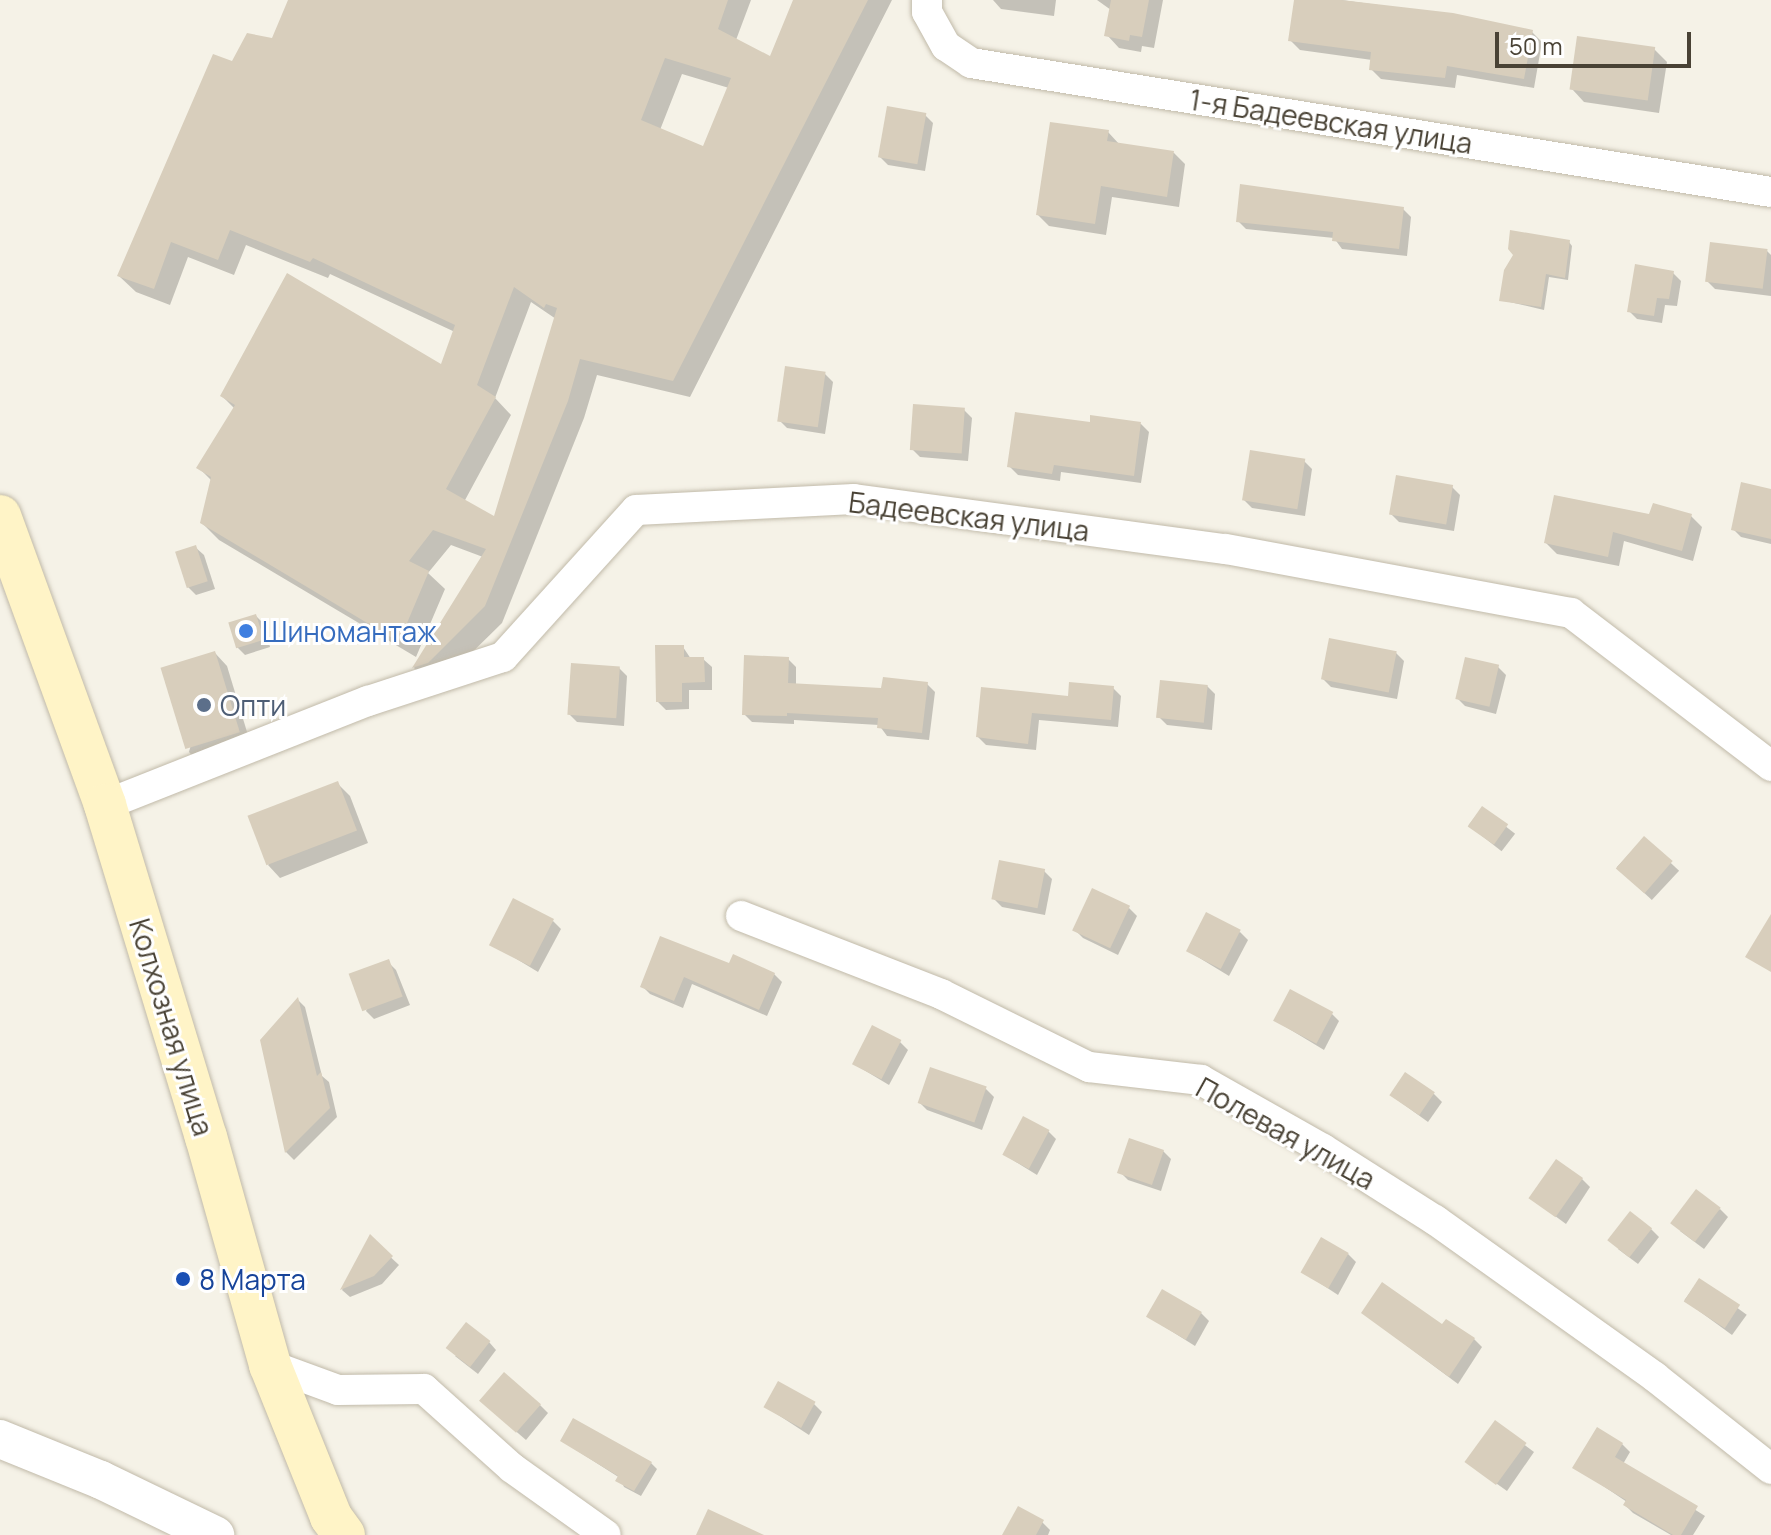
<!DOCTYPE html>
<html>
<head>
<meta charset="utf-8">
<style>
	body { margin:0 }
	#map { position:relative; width:1771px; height:1535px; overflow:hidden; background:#f5f2e7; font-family:Manrope,sans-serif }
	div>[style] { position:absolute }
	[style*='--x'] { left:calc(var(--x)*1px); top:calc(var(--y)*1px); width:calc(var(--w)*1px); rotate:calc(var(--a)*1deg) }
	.shadow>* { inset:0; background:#0003; transform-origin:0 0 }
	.building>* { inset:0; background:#d8cebc; transform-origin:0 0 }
	.roads { filter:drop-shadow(0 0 2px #c1baa9) drop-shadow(0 0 2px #c1baa9) }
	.minor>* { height:30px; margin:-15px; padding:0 15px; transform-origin:15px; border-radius:15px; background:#fff }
	.tertiary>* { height:38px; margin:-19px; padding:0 19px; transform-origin:19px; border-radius:19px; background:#fff }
	.secondary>* { height:42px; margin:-21px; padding:0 21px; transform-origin:21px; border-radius:21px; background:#fff4c7 }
	.dots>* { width:22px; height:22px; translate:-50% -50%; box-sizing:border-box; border:4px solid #fff; border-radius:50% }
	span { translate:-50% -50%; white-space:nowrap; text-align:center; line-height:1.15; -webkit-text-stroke:6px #fff; paint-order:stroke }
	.street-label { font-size:28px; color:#494235 }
	.shop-label { font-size:28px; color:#366cbe }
	.left { translate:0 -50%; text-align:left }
	.service-label { font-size:28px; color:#4e5e75 }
	.transit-label { font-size:28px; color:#164399 }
	.scale { position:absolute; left:1495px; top:32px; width:196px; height:36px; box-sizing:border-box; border:4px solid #494235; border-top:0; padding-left:10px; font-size:24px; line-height:28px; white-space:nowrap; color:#494235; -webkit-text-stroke:6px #fff; paint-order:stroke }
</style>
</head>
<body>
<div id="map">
	<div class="shadow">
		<i style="clip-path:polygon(evenodd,290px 0,751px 0,736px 40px,771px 59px,795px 0,892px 0,690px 397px,597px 375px,584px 418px,502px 623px,445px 679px,430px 684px,414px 668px,483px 557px,451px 545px,428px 573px,445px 589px,416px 657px,219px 540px,202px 523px,212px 481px,199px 468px,235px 409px,222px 396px,442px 367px,455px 332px,330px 274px,328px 278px,246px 245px,234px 275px,188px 257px,170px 305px,136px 292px,119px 276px,233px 63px,273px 40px,290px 0,682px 74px,729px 88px,704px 148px,660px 130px,682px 74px,290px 0,531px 302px,556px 319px,495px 519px,464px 502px,511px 415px,495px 398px,531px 302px)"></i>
		<i style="clip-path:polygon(993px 0,1056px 0,1054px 16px,1001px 9px)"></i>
		<i style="clip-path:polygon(1097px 0,1163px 0,1154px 48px,1142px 46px,1141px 52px,1119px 48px,1107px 35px,1111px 10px)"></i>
		<i style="clip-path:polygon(1296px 0,1341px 0,1453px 15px,1532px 32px,1542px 42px,1534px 88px,1457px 75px,1455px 88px,1381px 79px,1371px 69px,1372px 60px,1300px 50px,1290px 40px)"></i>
		<i style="clip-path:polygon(1654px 49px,1667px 62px,1659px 113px,1584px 102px,1572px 89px)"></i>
		<i style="clip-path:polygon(925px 115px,933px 123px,925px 171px,888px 165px,880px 157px)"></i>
		<i style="clip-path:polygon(1108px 132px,1120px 145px,1174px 153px,1185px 164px,1179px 207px,1112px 197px,1106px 235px,1049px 226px,1038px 215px)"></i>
		<i style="clip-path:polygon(1242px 186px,1403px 209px,1411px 217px,1407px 256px,1342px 249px,1334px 238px,1246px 229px,1238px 221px)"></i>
		<i style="clip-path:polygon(1569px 242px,1572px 246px,1568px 280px,1549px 277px,1544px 310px,1501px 300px)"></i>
		<i style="clip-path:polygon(1767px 251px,1771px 255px,1771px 296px,1715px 289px,1707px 281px)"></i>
		<i style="clip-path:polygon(1673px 273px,1681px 281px,1677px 306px,1665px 305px,1662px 323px,1637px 319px,1629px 311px)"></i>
		<i style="clip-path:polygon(825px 374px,833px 382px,825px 434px,787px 428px,779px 420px)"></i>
		<i style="clip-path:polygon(964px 410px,972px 418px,968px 461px,920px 457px,912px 449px)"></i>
		<i style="clip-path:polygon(1091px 424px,1141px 424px,1149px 432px,1141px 483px,1061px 472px,1060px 481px,1018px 475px,1010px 467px)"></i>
		<i style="clip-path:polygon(1304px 461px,1312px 469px,1305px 516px,1252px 508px,1244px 500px)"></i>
		<i style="clip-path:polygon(1452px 487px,1460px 495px,1454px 531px,1399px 522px,1391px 514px)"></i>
		<i style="clip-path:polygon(1771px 491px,1771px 544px,1741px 537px,1733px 529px)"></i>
		<i style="clip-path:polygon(1651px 516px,1691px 516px,1702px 527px,1693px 561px,1624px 541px,1619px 566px,1557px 554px,1546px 543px)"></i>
		<i style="clip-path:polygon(195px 547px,204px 555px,215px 589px,196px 595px,188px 587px)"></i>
		<i style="clip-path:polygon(256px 616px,264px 624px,270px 647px,245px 655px,237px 647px)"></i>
		<i style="clip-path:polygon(683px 647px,691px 659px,703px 659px,712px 667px,712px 690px,689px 690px,689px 709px,666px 710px,658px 702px)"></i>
		<i style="clip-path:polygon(215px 653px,227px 666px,251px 745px,201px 765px,189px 752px)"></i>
		<i style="clip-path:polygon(1396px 653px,1404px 661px,1397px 699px,1331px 687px,1323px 679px)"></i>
		<i style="clip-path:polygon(788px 659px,796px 667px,796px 685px,883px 690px,927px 684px,935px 692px,929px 740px,887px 736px,879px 725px,794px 720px,794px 724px,752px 722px,744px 714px)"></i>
		<i style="clip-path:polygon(1498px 667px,1506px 675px,1496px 714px,1465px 706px,1457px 698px)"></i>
		<i style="clip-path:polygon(619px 668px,627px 676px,624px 726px,577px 722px,569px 714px)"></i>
		<i style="clip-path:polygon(1207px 686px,1215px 694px,1212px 730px,1167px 725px,1159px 717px)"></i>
		<i style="clip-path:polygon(1113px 688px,1121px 696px,1118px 727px,1039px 720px,1036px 750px,986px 745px,978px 737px,983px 689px,1070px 698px)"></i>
		<i style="clip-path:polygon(337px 783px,350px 796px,368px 843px,280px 878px,268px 865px)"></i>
		<i style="left:1482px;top:808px;width:42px;height:22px;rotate:38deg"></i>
		<i style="left:1644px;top:838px;width:48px;height:40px;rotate:43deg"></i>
		<i style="clip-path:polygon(1044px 871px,1052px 879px,1045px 915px,1002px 907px,994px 899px)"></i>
		<i style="clip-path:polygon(1129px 908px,1137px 916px,1118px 955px,1083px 938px,1075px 930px)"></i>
		<i style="clip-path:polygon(553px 921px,561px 929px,538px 972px,492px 944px)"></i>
		<i style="clip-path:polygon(1240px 932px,1248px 940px,1229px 976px,1188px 951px)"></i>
		<i style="clip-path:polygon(388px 962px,396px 970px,410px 1005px,374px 1019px,366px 1011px)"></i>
		<i style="clip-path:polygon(730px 966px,774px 974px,782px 982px,767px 1016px,692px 984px,683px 1008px,650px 994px,642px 986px)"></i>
		<i style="clip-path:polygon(298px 1000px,305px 1007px,322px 1076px,329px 1082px,337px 1117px,294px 1160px,286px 1152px,262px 1041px)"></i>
		<i style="clip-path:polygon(1331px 1013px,1339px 1021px,1324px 1050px,1276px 1021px)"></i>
		<i style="clip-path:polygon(900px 1042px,908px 1050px,889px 1085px,854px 1064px)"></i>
		<i style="clip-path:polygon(986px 1089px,994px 1097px,982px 1130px,927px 1110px,919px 1102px)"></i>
		<i style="clip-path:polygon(1434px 1094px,1442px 1102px,1428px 1122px,1392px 1096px)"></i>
		<i style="clip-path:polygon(1048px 1131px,1056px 1139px,1037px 1175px,1005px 1155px)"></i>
		<i style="clip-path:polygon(1163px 1151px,1171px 1159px,1161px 1191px,1128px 1180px,1120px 1172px)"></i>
		<i style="clip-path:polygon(1582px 1179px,1590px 1187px,1566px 1224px,1532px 1199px)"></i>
		<i style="clip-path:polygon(1720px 1209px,1728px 1217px,1704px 1249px,1680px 1231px)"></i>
		<i style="clip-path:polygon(1651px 1229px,1659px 1237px,1638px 1264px,1618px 1249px)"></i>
		<i style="clip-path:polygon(370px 1238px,399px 1265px,382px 1284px,350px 1297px,342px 1290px)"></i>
		<i style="clip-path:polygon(1348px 1254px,1356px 1262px,1338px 1295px,1303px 1272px)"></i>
		<i style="left:1699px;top:1280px;width:59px;height:25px;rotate:36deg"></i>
		<i style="clip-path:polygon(1201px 1313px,1209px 1321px,1195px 1346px,1149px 1317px)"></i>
		<i style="clip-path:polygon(1363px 1313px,1443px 1327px,1474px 1339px,1482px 1347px,1458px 1384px)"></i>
		<i style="clip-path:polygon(489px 1342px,496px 1350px,478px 1374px,455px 1356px)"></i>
		<i style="clip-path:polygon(814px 1404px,822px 1412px,809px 1435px,766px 1407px)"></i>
		<i style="clip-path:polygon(540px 1405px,548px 1413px,526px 1440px,490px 1409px)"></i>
		<i style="clip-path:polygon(1495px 1423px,1534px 1452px,1507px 1491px,1476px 1469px)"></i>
		<i style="clip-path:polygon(562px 1441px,651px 1463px,657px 1469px,641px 1496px,624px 1487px,620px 1478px)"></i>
		<i style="clip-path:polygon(1622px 1444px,1630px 1452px,1623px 1464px,1705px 1516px,1693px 1535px,1671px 1535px,1633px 1513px,1625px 1505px,1627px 1502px,1575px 1467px)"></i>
		<i style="clip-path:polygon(1042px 1522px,1050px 1530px,1048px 1535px,1004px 1535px)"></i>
	</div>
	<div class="building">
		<i style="clip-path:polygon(evenodd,288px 0,728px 0,718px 29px,770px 56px,793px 0,868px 0,673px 381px,580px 359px,568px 401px,485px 606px,428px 663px,412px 668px,486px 549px,433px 530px,409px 561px,429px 571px,399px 642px,200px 523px,211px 477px,196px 468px,235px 405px,220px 396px,287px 273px,441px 364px,455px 325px,313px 258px,310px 262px,230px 230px,218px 260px,171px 242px,154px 289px,117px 276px,213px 54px,232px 61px,247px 33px,272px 38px,288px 0,665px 58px,731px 78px,703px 146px,641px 120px,665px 58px,288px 0,514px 287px,544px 308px,546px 304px,557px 308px,494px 516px,446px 489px,496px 397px,477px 385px,514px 287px)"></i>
		<i style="clip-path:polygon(1111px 0,1149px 0,1142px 37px,1130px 35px,1129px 41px,1104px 36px)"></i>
		<i style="clip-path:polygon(1294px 0,1341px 0,1453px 13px,1533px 30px,1524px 79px,1447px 66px,1445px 78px,1369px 70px,1371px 52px,1288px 41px)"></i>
		<i style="left:1577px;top:36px;width:79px;height:54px;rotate:8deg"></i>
		<i style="left:887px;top:106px;width:40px;height:52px;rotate:10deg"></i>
		<i style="clip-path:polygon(1050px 122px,1109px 130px,1107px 141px,1174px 151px,1167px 197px,1101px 186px,1095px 224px,1036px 215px)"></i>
		<i style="clip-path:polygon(1240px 184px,1404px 207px,1399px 249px,1332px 241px,1333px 232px,1236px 222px)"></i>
		<i style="clip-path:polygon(1510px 230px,1570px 240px,1565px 278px,1546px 274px,1541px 307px,1499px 301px,1504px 270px,1513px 255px,1508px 249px)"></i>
		<i style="left:1710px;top:242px;width:58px;height:40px;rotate:7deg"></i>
		<i style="clip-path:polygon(1635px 264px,1674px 271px,1669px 299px,1657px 298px,1654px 316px,1627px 312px)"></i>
		<i style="left:785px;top:366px;width:41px;height:56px;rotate:8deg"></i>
		<i style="left:913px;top:404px;width:52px;height:46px;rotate:4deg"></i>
		<i style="clip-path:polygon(1015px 412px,1090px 422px,1090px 415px,1141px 422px,1134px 476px,1054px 465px,1052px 474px,1007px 467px)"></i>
		<i style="left:1250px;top:450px;width:56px;height:51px;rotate:9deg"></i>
		<i style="left:1396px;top:475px;width:58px;height:40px;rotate:10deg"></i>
		<i style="clip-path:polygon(1741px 482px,1771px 489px,1771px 539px,1731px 530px)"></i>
		<i style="clip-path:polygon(1554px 495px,1649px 514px,1653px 503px,1692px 514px,1682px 551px,1613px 532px,1608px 557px,1544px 543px)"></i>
		<i style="left:196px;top:545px;width:38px;height:22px;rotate:72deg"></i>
		<i style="left:256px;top:614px;width:27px;height:29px;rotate:73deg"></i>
		<i style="left:1329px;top:638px;width:69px;height:42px;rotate:11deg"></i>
		<i style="clip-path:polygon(655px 645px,684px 645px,684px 657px,704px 657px,705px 682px,682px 683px,682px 702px,656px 702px)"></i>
		<i style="left:215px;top:651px;width:85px;height:57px;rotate:73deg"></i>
		<i style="clip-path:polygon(744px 655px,789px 657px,788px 683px,881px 688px,883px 677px,928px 682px,922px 733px,877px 728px,878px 718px,787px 713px,787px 716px,742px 715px)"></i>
		<i style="left:1465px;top:657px;width:35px;height:43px;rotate:13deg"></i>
		<i style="left:571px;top:663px;width:49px;height:52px;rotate:4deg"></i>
		<i style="left:1160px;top:680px;width:48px;height:38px;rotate:6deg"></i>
		<i style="clip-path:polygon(1069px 682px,1114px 686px,1111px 720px,1032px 713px,1028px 744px,976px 737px,981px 687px,1068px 696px)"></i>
		<i style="left:338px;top:781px;width:53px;height:97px;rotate:69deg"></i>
		<i style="left:1482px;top:806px;width:32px;height:25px;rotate:35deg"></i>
		<i style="left:1644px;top:836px;width:38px;height:43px;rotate:41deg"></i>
		<i style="left:999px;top:860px;width:47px;height:40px;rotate:11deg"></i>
		<i style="left:1092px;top:888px;width:42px;height:47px;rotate:25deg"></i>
		<i style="left:513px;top:898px;width:46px;height:53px;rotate:27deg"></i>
		<i style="left:1206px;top:912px;width:39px;height:44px;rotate:27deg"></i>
		<i style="clip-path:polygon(1771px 914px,1771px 972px,1745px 957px)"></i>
		<i style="clip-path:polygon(660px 936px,729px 963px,733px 954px,775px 973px,759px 1010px,684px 977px,674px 1001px,640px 987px)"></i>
		<i style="left:389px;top:959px;width:40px;height:43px;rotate:70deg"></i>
		<i style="left:1290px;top:989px;width:49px;height:36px;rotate:28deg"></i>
		<i style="clip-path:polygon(298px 997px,317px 1076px,321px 1072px,330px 1108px,285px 1153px,260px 1040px)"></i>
		<i style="left:872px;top:1025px;width:33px;height:44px;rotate:27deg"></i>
		<i style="left:930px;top:1067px;width:60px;height:38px;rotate:19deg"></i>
		<i style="left:1405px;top:1072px;width:36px;height:28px;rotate:34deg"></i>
		<i style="left:1023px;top:1116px;width:30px;height:44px;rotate:28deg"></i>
		<i style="left:1129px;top:1138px;width:37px;height:37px;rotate:19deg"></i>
		<i style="left:1556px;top:1159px;width:33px;height:48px;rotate:35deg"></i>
		<i style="left:1696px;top:1189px;width:31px;height:43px;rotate:37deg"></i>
		<i style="left:1630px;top:1211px;width:28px;height:37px;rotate:38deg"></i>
		<i style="clip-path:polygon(370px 1234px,393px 1256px,374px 1276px,340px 1290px)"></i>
		<i style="left:1321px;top:1237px;width:32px;height:41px;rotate:30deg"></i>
		<i style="left:1699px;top:1278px;width:49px;height:28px;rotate:33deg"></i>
		<i style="clip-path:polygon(1382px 1282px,1442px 1324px,1446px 1319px,1475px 1338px,1449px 1377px,1361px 1313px)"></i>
		<i style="left:1162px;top:1289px;width:46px;height:32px;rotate:30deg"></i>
		<i style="left:466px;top:1322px;width:31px;height:33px;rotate:38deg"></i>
		<i style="left:504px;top:1372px;width:49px;height:38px;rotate:41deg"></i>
		<i style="left:778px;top:1381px;width:43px;height:30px;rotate:29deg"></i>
		<i style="clip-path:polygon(573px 1418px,652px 1462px,634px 1491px,615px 1481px,618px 1476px,560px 1441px)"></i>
		<i style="left:1495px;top:1420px;width:39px;height:52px;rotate:36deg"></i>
		<i style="clip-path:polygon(1597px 1427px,1623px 1443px,1615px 1457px,1698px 1506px,1681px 1535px,1673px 1535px,1623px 1505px,1626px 1500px,1572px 1468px)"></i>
		<i style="clip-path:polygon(1018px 1506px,1044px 1520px,1036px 1535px,1002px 1535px)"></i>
		<i style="clip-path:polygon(708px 1509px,764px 1535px,696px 1535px)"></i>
	</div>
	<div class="roads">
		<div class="minor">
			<i style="--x:927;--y:0;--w:12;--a:90"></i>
			<i style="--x:927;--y:12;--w:39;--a:61"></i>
			<i style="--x:946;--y:46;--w:30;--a:34"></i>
			<i style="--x:971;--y:63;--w:810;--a:9.16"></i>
			<i style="--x:105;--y:805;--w:283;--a:-21.6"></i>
			<i style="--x:368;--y:701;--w:142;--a:-18.1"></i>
			<i style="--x:503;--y:657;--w:198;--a:-47.9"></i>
			<i style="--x:636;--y:510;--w:218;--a:-2.9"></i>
			<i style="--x:854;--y:499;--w:375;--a:7.7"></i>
			<i style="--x:1226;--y:549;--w:351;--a:10.5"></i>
			<i style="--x:1571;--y:613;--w:252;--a:37.4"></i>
			<i style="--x:741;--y:916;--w:215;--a:21.3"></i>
			<i style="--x:941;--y:994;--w:165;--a:26.3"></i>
			<i style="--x:1089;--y:1067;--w:113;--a:6.6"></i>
			<i style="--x:1201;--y:1080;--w:140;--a:29.5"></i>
			<i style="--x:1323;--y:1149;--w:133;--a:32.4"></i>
			<i style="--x:1435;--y:1220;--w:270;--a:35.5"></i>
			<i style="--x:1655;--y:1377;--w:148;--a:38.4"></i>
			<i style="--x:270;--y:1365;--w:72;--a:20.2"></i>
			<i style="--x:338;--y:1390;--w:86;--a:-0.7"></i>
			<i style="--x:424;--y:1389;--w:118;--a:41.9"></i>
			<i style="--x:512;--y:1468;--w:115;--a:35.5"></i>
		</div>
		<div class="tertiary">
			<i style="--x:0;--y:1439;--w:109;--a:22.1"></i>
			<i style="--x:101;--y:1480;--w:127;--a:25.8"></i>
		</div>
		<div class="secondary">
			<i style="--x:0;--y:516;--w:307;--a:70"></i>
			<i style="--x:105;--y:805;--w:347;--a:73.1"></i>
			<i style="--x:206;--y:1137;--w:237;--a:74.3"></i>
			<i style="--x:270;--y:1365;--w:164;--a:68.1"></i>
			<i style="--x:331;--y:1517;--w:22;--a:54"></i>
		</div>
	</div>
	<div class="dots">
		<i style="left:246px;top:631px;background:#3f7fe0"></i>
		<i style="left:204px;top:705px;background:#5c6f8a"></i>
		<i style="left:183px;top:1279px;background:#1a4fb4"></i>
	</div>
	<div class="street-label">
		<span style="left:1331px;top:121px;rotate:9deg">1-я Бадеевская улица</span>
		<span style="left:969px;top:516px;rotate:7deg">Бадеевская улица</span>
		<span style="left:172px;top:1027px;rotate:73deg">Колхозная улица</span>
		<span style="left:1286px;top:1133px;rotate:29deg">Полевая улица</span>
	</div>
	<div class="shop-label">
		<span class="left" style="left:262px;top:631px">Шиномантаж</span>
	</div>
	<div class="service-label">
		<span class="left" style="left:220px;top:705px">Опти</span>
	</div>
	<div class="transit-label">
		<span class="left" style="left:199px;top:1279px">8 Марта</span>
	</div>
	<div class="scale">50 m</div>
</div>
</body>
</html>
